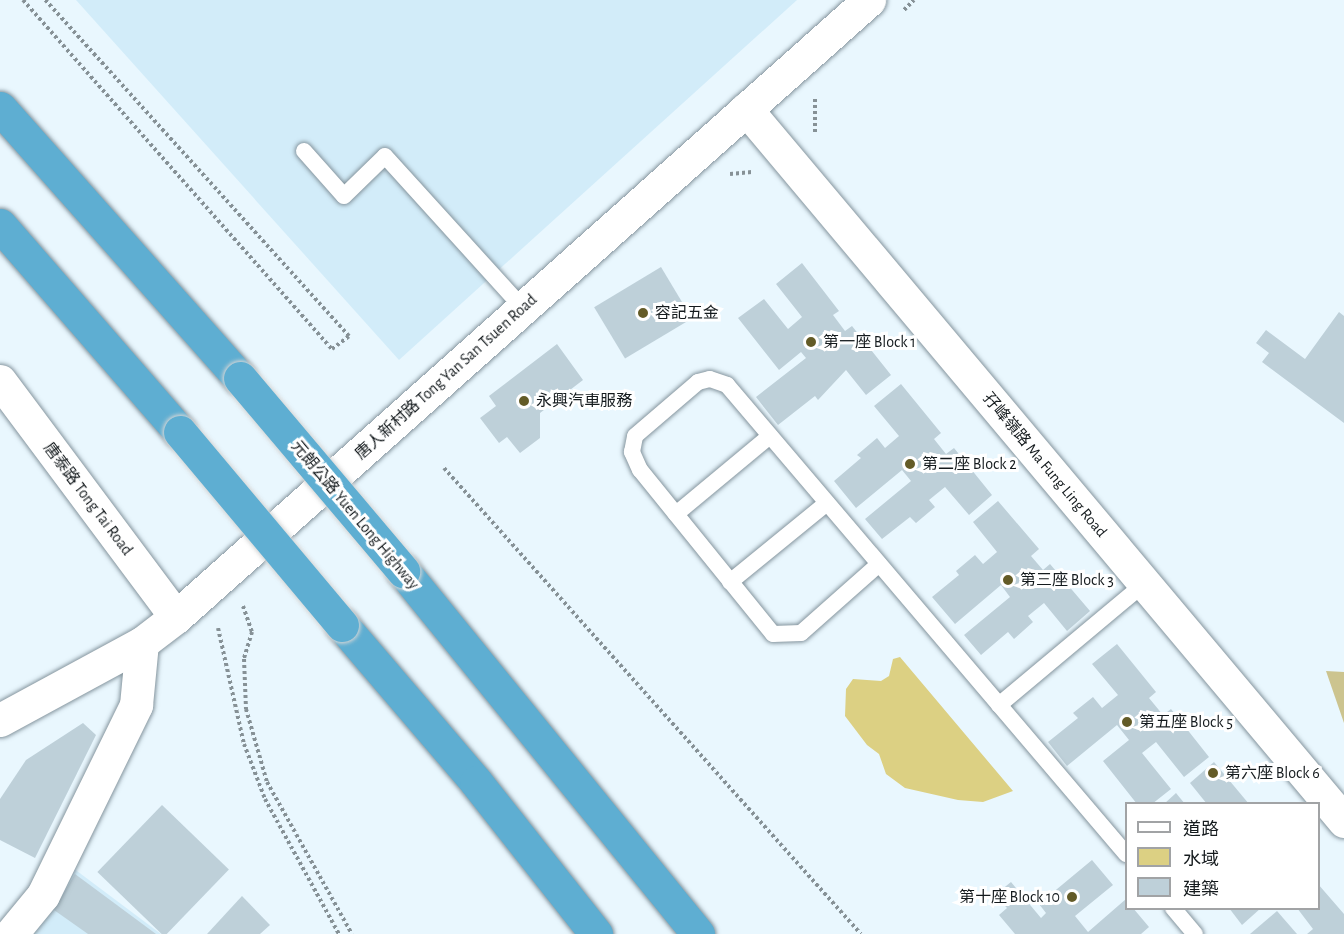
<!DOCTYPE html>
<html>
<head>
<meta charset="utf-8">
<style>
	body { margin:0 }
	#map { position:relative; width:1344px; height:934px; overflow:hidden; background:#e9f7fe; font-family:"Alegreya Sans","Noto Sans TC",sans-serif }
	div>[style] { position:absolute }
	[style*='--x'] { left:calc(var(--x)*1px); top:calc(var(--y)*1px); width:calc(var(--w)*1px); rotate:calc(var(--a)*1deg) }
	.built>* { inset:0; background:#d2ecf9 }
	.green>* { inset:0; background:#ccc48f }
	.water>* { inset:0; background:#dcd083 }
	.building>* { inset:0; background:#bed0d9; transform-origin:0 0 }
	.path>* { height:4px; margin-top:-2px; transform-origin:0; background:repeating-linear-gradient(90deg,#869196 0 3px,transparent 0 6px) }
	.roads { filter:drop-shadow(0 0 2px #85959e) drop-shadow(0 0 2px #85959e) }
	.lane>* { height:16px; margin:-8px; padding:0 8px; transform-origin:8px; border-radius:8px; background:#fff }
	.street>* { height:33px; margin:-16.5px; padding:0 16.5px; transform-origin:16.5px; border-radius:16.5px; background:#fff }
	.highway>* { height:33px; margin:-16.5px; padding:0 16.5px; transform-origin:16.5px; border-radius:16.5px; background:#5eaed2 }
	.bridges { filter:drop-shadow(0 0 2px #d5d6d6) drop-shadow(0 0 2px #d5d6d6) }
	.highway-bridge>* { height:33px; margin:-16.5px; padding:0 16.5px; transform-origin:16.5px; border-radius:16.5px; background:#5eaed2 }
	.dots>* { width:16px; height:16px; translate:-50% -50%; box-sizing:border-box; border:3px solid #fff; border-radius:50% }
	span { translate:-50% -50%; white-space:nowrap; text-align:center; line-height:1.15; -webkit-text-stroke:6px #fff; paint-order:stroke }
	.poi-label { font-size:16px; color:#141a1d }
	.left { translate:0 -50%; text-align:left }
	.right { translate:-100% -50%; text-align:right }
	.street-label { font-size:16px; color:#141a1d }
	.legend { position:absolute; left:1125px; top:802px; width:195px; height:108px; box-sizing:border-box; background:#fff; border:2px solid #a1a3a5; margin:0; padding:8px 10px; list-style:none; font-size:18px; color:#141a1d }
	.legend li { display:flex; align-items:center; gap:12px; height:30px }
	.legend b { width:30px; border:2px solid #a1a3a5 }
</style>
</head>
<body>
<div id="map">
	<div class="built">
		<i style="clip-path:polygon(76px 0,797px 0,399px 360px)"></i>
		<i style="clip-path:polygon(69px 865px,161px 934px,19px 934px)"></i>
	</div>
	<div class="green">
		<i style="clip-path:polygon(1326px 671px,1344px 672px,1344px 723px)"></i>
	</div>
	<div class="water">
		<i style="clip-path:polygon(900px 657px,1013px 791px,983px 802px,958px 800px,905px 788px,886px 774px,879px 754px,867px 745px,845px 716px,846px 689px,853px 679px,881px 681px,889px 676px,893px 659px)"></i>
	</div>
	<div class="building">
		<i style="clip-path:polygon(802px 263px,839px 311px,833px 315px,845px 331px,852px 326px,891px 375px,866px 395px,846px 370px,818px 400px,815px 396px,778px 425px,756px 397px,806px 358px,801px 352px,779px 370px,738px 318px,764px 299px,788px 329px,802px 317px,776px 284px)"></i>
		<i style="left:661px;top:267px;width:60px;height:78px;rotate:59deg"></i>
		<i style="clip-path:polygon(1339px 312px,1344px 316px,1344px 423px,1262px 362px,1269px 353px,1256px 343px,1266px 330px,1305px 359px)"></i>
		<i style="clip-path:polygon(557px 344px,583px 380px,540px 413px,540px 438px,520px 453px,507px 437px,499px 443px,480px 418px,496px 406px,489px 396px)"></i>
		<i style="clip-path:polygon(901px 384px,941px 433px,934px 439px,946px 454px,954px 448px,992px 495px,969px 515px,945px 487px,929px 500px,935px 507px,916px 523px,910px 517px,882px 539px,865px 519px,911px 481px,902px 470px,856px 508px,834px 481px,861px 458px,857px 455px,877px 438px,885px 448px,899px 436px,874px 406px)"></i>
		<i style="clip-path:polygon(998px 501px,1039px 549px,1031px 556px,1043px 570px,1050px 564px,1090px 611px,1067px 631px,1044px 603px,1028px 616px,1033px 622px,1014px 639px,1008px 632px,981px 655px,964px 635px,1010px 597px,1001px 585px,955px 624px,932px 597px,959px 575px,956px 571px,975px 555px,983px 564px,997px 552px,973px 522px)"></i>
		<i style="clip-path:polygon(1117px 644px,1156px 692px,1149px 698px,1163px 715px,1171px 709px,1209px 757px,1184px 777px,1156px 742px,1142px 753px,1171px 789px,1152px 804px,1137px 804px,1103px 761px,1129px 740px,1117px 725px,1067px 766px,1048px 742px,1078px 718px,1073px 713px,1093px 697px,1102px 708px,1118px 695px,1092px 664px)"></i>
		<i style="clip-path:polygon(83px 723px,96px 735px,35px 858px,0 840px,0 799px,26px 760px)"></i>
		<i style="clip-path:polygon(1214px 762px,1249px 804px,1207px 804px,1190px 783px)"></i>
		<i style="clip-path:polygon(1176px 793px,1185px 804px,1164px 804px)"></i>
		<i style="left:162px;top:805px;width:93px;height:93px;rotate:44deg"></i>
		<i style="clip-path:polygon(1092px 860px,1113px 885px,1075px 916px,1088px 932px,1126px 899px,1126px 908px,1133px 908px,1149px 927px,1141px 934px,1015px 934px,999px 915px,1007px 908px,995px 895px,1011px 882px,1041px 918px,1046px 913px,1039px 904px)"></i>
		<i style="clip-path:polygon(75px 874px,156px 934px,88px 934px,54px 910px)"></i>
		<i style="clip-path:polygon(1318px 884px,1344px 914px,1344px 934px,1307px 934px,1313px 929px,1297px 908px,1318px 908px)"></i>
		<i style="clip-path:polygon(242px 896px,270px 925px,260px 934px,207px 934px)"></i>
		<i style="clip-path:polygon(1229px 908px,1261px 908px,1242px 925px)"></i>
		<i style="clip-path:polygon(1277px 911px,1297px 934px,1250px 934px)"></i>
	</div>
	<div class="path">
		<i style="--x:23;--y:0;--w:466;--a:48.5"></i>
		<i style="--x:332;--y:349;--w:21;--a:-37"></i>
		<i style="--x:349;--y:336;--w:453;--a:-132.1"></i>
		<i style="--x:904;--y:10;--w:14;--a:-45"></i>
		<i style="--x:815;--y:99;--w:34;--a:90"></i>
		<i style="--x:730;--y:174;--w:22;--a:-5"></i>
		<i style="--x:444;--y:468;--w:625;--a:48.18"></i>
		<i style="--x:243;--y:606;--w:28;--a:71"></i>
		<i style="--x:252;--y:632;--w:28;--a:107"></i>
		<i style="--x:244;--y:659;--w:50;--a:87.7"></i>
		<i style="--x:246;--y:709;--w:76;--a:74"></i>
		<i style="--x:267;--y:782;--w:174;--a:60.8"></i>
		<i style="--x:218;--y:628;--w:119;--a:77.4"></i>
		<i style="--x:244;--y:744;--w:59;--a:69.1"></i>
		<i style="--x:265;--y:799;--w:154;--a:61.3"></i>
	</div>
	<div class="roads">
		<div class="lane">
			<i style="--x:304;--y:151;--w:60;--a:48.4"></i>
			<i style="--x:344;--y:196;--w:57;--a:-44.3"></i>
			<i style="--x:385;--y:156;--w:205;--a:47.8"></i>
			<i style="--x:676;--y:514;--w:122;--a:-39.7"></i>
			<i style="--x:879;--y:564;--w:104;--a:138.5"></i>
			<i style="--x:801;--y:633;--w:28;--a:178"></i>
			<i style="--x:773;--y:634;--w:211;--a:-129"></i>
			<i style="--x:640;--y:470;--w:20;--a:-114"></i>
			<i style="--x:632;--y:452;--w:16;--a:-79"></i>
			<i style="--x:635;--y:436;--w:83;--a:-40.6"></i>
			<i style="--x:698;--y:382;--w:12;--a:-14"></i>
			<i style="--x:710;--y:379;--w:18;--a:19"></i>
			<i style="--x:727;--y:385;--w:616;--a:49.61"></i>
			<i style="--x:730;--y:582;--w:125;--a:-39.2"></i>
			<i style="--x:999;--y:705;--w:190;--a:-39.9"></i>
			<i style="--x:1173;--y:908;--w:34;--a:50"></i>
		</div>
		<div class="street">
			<i style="--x:746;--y:109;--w:930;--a:49.97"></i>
			<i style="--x:0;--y:381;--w:294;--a:53.3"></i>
			<i style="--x:0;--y:720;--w:162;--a:-28.5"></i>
			<i style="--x:142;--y:643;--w:43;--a:-37.4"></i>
			<i style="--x:176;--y:617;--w:928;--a:-41.68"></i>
			<i style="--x:11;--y:934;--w:50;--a:-50.6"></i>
			<i style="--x:43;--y:895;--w:212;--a:-63.9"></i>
			<i style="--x:136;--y:705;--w:62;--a:-84.5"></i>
		</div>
		<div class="highway">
			<i style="--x:0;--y:108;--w:361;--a:48.4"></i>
			<i style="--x:0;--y:225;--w:274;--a:49"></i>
			<i style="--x:403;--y:571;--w:468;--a:50.9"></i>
			<i style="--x:342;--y:625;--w:206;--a:49.5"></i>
			<i style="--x:476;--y:782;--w:194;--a:51.7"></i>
		</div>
	</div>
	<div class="bridges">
		<div class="highway-bridge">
			<i style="--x:240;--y:378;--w:253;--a:49.8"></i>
			<i style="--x:180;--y:432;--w:252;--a:50"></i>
		</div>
	</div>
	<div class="dots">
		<i style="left:643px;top:313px;background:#635b27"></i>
		<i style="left:811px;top:342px;background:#635b27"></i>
		<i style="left:524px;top:401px;background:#635b27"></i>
		<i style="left:910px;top:464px;background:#635b27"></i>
		<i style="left:1008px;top:580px;background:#635b27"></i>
		<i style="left:1127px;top:722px;background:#635b27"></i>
		<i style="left:1213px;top:773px;background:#635b27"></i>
		<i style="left:1072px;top:897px;background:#635b27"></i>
	</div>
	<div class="poi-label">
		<span class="left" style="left:655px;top:313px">容記五金</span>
		<span class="left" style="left:823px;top:342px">第一座 Block 1</span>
		<span class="left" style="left:536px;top:401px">永興汽車服務</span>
		<span class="left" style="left:922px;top:464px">第二座 Block 2</span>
		<span class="left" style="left:1020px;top:580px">第三座 Block 3</span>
		<span class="left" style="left:1139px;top:722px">第五座 Block 5</span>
		<span class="left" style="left:1225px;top:773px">第六座 Block 6</span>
		<span class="right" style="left:1060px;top:897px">第十座 Block 10</span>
	</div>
	<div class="street-label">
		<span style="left:446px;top:377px;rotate:-42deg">唐人新村路 Tong Yan San Tsuen Road</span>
		<span style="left:1045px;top:465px;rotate:50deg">孖峰嶺路 Ma Fung Ling Road</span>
		<span style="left:88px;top:499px;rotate:53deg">唐泰路 Tong Tai Road</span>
		<span style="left:355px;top:515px;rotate:50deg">元朗公路 Yuen Long Highway</span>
	</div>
	<ul class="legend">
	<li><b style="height:8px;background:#fff"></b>道路</li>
	<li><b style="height:16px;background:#dcd083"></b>水域</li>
	<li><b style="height:16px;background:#bed0d9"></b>建築</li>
	</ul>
</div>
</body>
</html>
